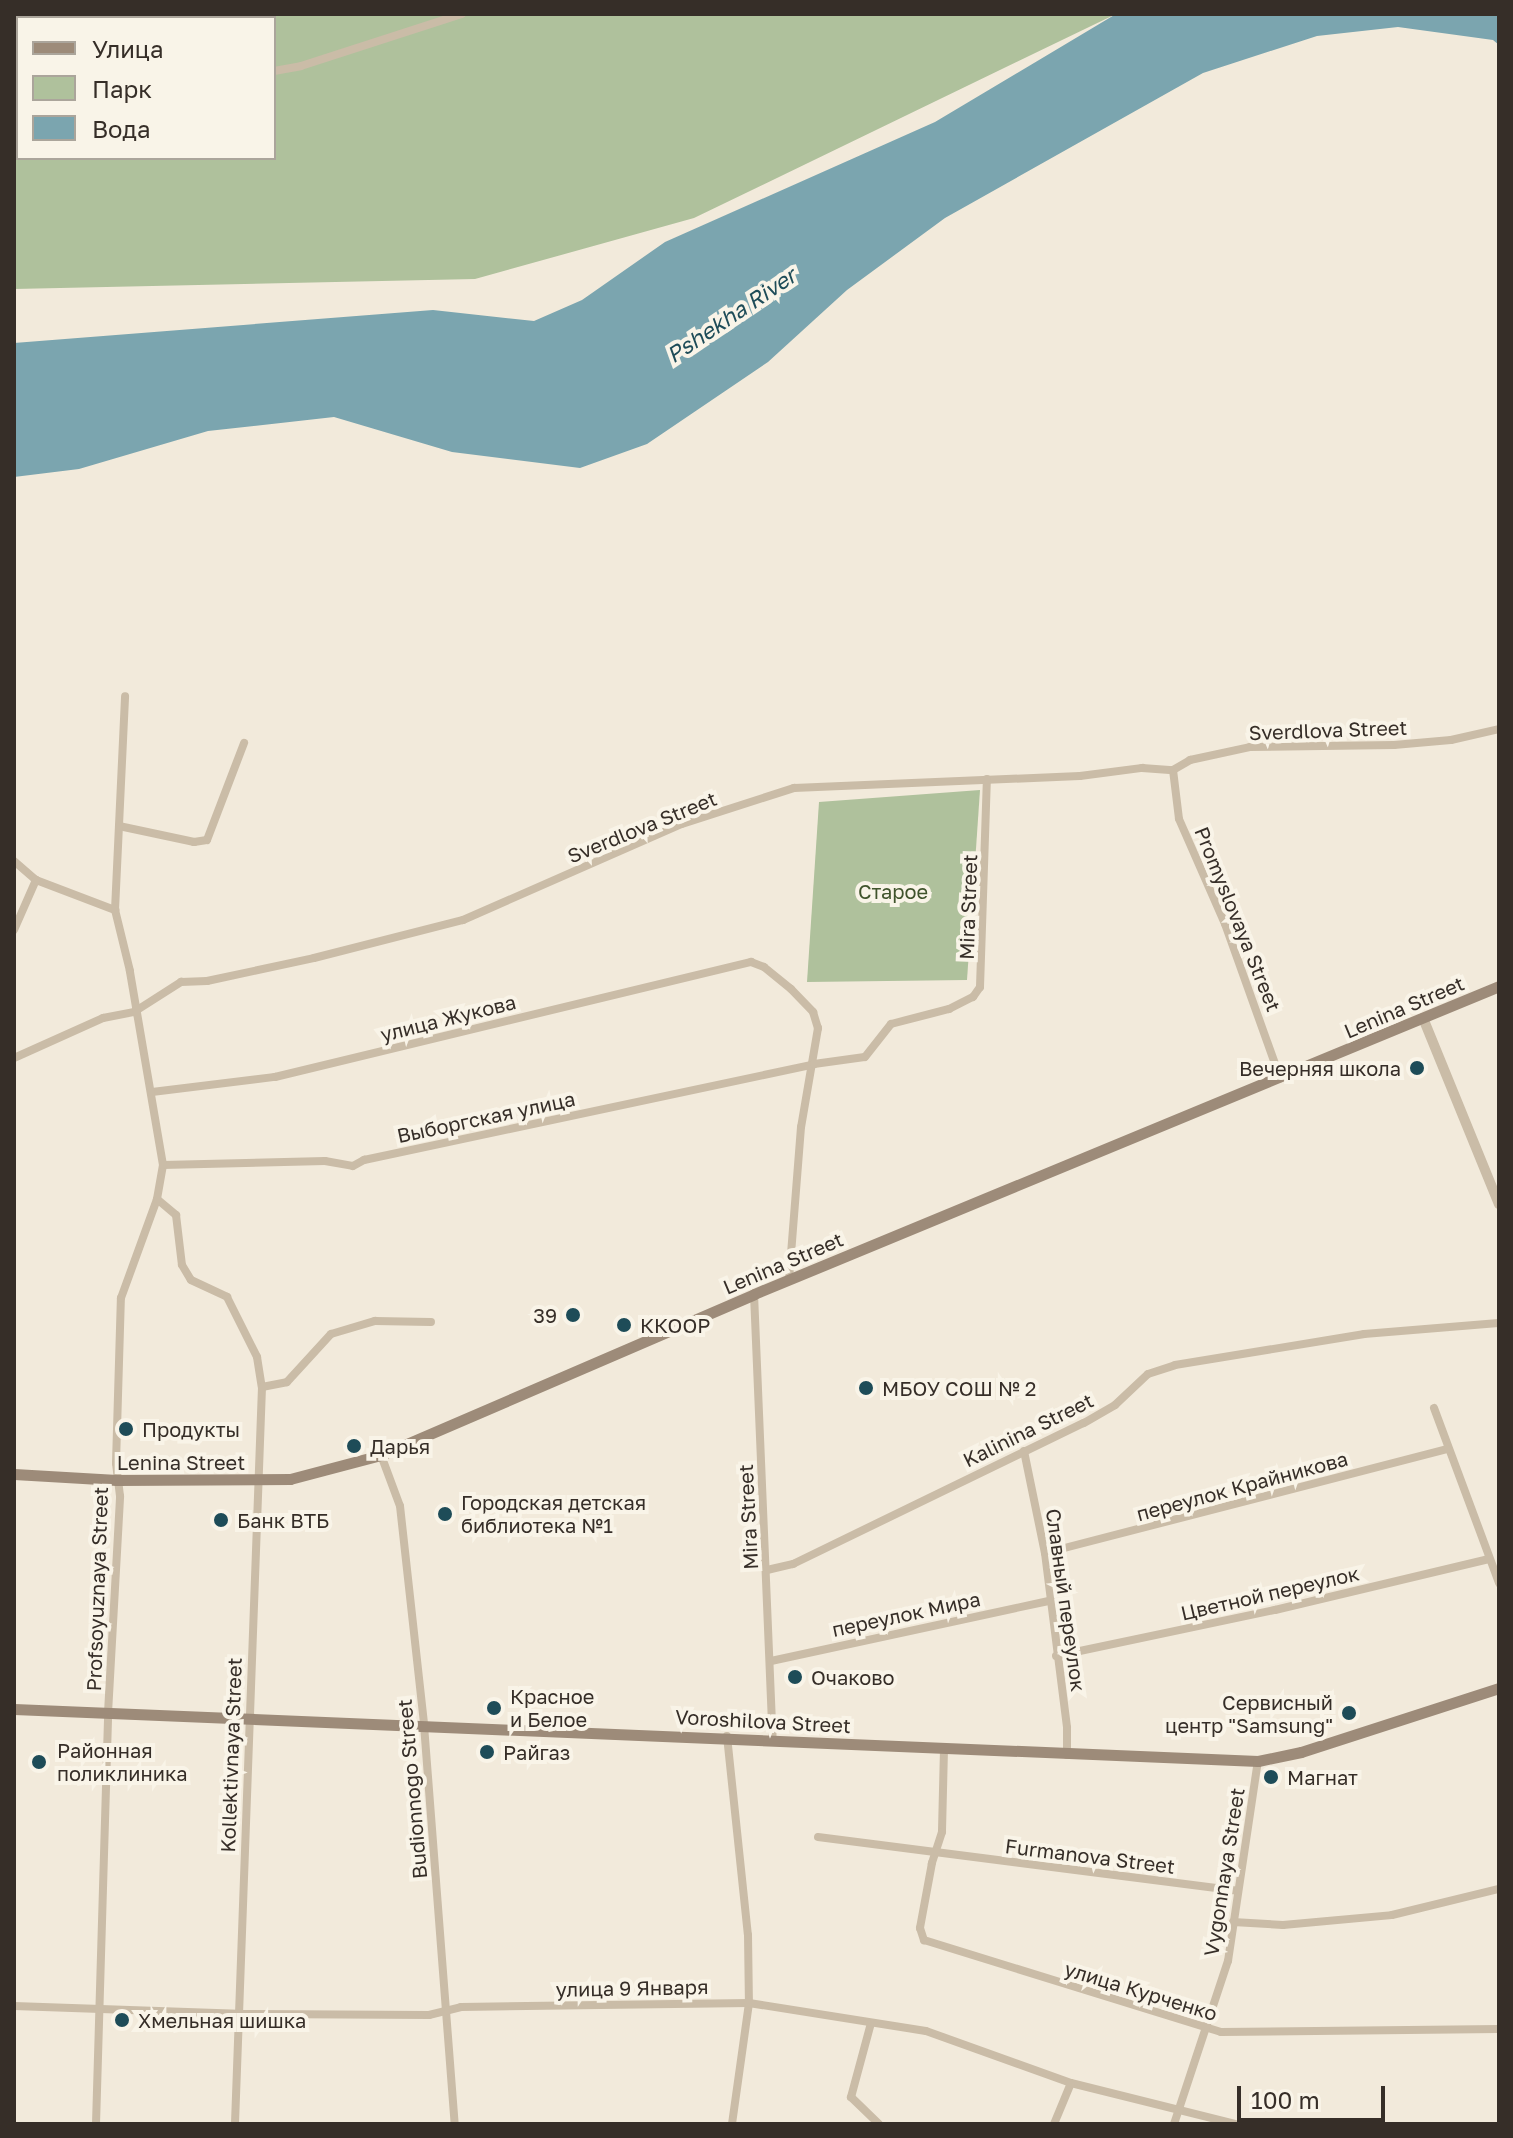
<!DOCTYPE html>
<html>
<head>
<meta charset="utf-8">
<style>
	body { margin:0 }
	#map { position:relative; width:1513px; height:2138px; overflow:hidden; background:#f2eadb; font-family:"Golos Text",sans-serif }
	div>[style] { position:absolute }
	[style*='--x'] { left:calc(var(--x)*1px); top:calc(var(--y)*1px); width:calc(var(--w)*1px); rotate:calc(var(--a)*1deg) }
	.green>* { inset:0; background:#afc19c }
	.water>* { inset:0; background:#7ba5af }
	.minor>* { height:8px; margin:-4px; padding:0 4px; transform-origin:4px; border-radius:4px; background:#cabca7 }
	.tertiary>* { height:10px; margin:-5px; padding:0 5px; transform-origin:5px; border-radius:5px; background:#cabca7 }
	.secondary>* { height:11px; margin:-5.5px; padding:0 5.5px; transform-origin:5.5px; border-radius:5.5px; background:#9d8b79 }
	.dots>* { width:22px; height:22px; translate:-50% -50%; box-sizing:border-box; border:4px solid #f9f4e8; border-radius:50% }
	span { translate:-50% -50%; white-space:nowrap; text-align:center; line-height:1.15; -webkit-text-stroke:8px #f9f4e8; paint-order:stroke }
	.street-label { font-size:20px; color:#362e28 }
	.park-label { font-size:20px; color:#40542c }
	.poi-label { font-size:20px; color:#362e28 }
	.right { translate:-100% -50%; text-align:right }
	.left { translate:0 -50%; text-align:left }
	.water-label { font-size:22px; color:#1e4c58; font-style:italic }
	.frame { position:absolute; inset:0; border:16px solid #362e28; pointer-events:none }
	.legend { position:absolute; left:16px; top:16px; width:260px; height:144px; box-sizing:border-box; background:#f9f4e8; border:2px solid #aba59b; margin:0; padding:10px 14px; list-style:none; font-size:24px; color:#362e28 }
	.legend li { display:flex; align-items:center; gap:16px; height:40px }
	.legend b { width:40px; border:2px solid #aba59b }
	.scale { position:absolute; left:1237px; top:2086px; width:148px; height:36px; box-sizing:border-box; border:4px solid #362e28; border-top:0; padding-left:10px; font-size:24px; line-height:28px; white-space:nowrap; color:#362e28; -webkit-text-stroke:6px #f9f4e8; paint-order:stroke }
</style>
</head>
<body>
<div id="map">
	<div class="green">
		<i style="clip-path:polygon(evenodd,14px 14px,1116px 14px,694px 218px,475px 279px,14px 289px,14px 14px,18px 18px,274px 18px,274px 158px,18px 158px,18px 18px)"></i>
		<i style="clip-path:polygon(980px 790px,967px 980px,807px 982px,819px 802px)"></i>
	</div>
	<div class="water">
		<i style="clip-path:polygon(1116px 14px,1499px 14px,1499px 45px,1493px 40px,1398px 27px,1317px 36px,1203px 73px,945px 218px,847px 290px,768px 362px,647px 444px,580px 468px,452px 452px,334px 417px,208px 431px,79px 469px,14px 477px,14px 343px,433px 310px,534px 321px,582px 300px,665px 242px,935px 122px)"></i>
	</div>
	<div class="minor">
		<i style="--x:14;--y:28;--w:4;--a:14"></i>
		<i style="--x:274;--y:71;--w:27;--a:-10"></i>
		<i style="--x:301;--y:66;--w:169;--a:-17.9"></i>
		<i style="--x:1173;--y:770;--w:49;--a:83"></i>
		<i style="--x:1179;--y:819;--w:115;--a:66.3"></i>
		<i style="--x:1225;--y:924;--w:164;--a:70.3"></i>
		<i style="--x:119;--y:826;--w:77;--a:12"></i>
		<i style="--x:194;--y:842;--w:13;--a:-9"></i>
		<i style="--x:207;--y:840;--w:104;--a:-69.1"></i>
		<i style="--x:14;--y:861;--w:29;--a:41"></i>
		<i style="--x:36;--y:880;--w:85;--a:20.8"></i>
		<i style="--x:14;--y:930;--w:55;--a:-66.3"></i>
		<i style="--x:14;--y:1058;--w:98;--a:-24.2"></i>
		<i style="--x:103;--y:1018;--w:32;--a:-11"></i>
		<i style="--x:134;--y:1012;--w:56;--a:-32.6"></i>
		<i style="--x:181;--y:982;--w:26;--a:-2"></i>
		<i style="--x:207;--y:981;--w:109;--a:-12.1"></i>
		<i style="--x:314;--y:958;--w:154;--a:-14.3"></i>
		<i style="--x:463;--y:920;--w:239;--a:-23.7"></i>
		<i style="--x:682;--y:824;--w:118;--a:-17.8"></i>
		<i style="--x:794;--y:788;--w:286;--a:-2.4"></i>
		<i style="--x:1080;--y:776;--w:63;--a:-7.4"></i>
		<i style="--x:1142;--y:768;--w:31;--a:4"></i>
		<i style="--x:1173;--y:770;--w:20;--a:-30"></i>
		<i style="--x:1190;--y:760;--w:61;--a:-12.2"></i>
		<i style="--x:1250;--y:747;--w:144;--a:-0.8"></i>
		<i style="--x:1394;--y:745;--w:57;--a:-5"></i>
		<i style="--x:1451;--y:740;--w:49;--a:-12.9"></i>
		<i style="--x:152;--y:1092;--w:124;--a:-7"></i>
		<i style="--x:275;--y:1077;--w:490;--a:-13.6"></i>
		<i style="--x:751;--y:962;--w:14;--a:21"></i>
		<i style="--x:764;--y:967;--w:35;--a:39"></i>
		<i style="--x:791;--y:989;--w:32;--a:46"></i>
		<i style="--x:813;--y:1012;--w:17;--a:73"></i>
		<i style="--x:818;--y:1028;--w:100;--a:99.7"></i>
		<i style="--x:801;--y:1127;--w:153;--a:94.5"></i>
		<i style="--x:163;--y:1165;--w:162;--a:-1.4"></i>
		<i style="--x:325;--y:1161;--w:28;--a:10"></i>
		<i style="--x:353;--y:1166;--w:13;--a:-29"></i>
		<i style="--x:364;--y:1160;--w:460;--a:-12"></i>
		<i style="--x:814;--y:1064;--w:51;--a:-7.8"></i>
		<i style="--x:865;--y:1057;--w:42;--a:-51.8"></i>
		<i style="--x:891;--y:1024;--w:60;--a:-14.5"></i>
		<i style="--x:949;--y:1009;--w:27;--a:-27"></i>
		<i style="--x:973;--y:997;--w:12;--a:-55"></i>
		<i style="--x:980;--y:987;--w:208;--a:-88.1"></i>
		<i style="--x:157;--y:1199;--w:25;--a:40"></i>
		<i style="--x:176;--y:1215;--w:50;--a:83.2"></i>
		<i style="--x:182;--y:1265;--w:17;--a:59"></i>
		<i style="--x:191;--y:1280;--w:40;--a:25"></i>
		<i style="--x:227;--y:1297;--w:67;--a:63.4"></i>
		<i style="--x:257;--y:1357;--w:30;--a:81"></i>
		<i style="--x:262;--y:1387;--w:737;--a:92.1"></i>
		<i style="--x:754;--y:1294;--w:445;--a:87.6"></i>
		<i style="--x:262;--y:1387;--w:25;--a:-11"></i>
		<i style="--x:287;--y:1382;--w:65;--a:-47.5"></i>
		<i style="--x:331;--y:1334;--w:46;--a:-16.5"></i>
		<i style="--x:375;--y:1321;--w:56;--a:1"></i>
		<i style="--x:1434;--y:1408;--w:187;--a:69.6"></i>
		<i style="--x:1024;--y:1451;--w:104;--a:78.4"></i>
		<i style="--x:1045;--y:1553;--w:176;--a:82.8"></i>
		<i style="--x:1067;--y:1728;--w:27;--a:90"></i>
		<i style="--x:381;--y:1455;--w:54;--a:69.6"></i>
		<i style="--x:400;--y:1506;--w:220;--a:83.7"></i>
		<i style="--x:424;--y:1725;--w:400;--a:85.6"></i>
		<i style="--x:1045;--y:1553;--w:415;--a:-14.5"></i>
		<i style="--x:767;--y:1570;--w:27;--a:-13"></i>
		<i style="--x:793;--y:1564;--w:323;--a:-25.9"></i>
		<i style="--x:1084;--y:1423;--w:36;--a:-30"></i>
		<i style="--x:1115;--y:1405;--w:45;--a:-43.2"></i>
		<i style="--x:1148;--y:1374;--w:28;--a:-18"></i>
		<i style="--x:1175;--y:1365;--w:192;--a:-9.3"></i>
		<i style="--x:1364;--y:1334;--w:135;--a:-4.7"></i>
		<i style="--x:1056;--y:1656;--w:224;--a:-11.9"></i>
		<i style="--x:1275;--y:1610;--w:220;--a:-13.4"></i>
		<i style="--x:771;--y:1661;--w:284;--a:-12.2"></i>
		<i style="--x:727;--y:1736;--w:200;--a:84"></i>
		<i style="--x:748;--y:1935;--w:68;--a:89.2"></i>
		<i style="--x:749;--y:2003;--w:122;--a:98"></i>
		<i style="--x:944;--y:1749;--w:83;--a:91.4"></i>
		<i style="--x:942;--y:1832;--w:33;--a:108"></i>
		<i style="--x:932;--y:1863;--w:66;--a:100.5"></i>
		<i style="--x:920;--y:1928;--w:13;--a:72"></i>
		<i style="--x:924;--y:1940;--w:311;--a:17.2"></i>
		<i style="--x:1221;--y:2032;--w:278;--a:-0.6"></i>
		<i style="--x:818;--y:1837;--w:423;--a:7.3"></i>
		<i style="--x:1233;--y:1922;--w:50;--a:3.4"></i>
		<i style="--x:1283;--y:1925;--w:109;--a:-5.2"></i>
		<i style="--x:1392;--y:1915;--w:110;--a:-13.7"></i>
		<i style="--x:14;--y:2006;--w:224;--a:2"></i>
		<i style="--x:238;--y:2014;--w:191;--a:0.3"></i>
		<i style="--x:429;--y:2015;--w:33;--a:-14"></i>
		<i style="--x:461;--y:2007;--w:288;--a:-0.8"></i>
		<i style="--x:749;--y:2003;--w:179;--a:9"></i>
		<i style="--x:926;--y:2031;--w:154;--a:19.7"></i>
		<i style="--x:1071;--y:2083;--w:169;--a:14"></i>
		<i style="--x:871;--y:2023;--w:77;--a:105.1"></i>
		<i style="--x:851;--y:2097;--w:39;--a:44"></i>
		<i style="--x:96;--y:2124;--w:411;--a:-88.3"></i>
		<i style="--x:108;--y:1713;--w:217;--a:-86.8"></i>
		<i style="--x:120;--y:1496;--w:33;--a:-97"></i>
		<i style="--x:116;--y:1463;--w:165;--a:-88.3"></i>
		<i style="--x:121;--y:1298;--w:105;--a:-70"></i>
		<i style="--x:157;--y:1199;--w:35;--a:-80"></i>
		<i style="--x:163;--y:1165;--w:197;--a:-99.7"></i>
		<i style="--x:130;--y:971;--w:63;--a:-103.8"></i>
		<i style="--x:115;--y:910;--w:214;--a:-87.3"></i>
		<i style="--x:1054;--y:2124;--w:44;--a:-67.5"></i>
		<i style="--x:1174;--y:2124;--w:172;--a:-71.7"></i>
		<i style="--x:1228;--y:1961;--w:202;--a:-81.5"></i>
	</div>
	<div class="tertiary">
		<i style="--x:1423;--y:1018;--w:201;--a:67.8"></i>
	</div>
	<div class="secondary">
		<i style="--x:14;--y:1474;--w:103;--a:3.3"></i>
		<i style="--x:117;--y:1480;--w:173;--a:-0.3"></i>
		<i style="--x:290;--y:1479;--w:94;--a:-14.8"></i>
		<i style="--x:381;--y:1455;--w:406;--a:-23.3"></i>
		<i style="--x:754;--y:1294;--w:806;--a:-22.46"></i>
		<i style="--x:14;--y:1709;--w:1245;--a:2.39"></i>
		<i style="--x:1258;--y:1761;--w:44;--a:-11.8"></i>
		<i style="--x:1301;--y:1752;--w:208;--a:-17.9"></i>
	</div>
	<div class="dots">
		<i style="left:1417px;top:1068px;background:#1e4c58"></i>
		<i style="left:573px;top:1315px;background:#1e4c58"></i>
		<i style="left:624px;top:1325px;background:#1e4c58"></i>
		<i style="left:866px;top:1388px;background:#1e4c58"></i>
		<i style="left:126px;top:1429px;background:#1e4c58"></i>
		<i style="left:354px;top:1446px;background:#1e4c58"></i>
		<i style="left:445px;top:1514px;background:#1e4c58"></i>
		<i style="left:221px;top:1520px;background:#1e4c58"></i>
		<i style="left:795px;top:1677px;background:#1e4c58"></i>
		<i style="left:494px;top:1708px;background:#1e4c58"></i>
		<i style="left:1349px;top:1713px;background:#1e4c58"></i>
		<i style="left:487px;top:1752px;background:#1e4c58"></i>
		<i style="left:39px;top:1762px;background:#1e4c58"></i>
		<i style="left:1271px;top:1777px;background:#1e4c58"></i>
		<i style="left:122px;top:2020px;background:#1e4c58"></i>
	</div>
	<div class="street-label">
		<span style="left:1328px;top:730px;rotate:-2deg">Sverdlova Street</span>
		<span style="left:642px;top:827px;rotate:-22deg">Sverdlova Street</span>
		<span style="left:968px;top:907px;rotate:-88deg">Mira Street</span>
		<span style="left:1238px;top:919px;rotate:68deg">Promyslovaya Street</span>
		<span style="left:1404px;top:1007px;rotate:-23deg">Lenina Street</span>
		<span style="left:448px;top:1018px;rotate:-14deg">улица Жукова</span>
		<span style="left:486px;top:1117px;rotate:-12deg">Выборгская улица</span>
		<span style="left:783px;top:1263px;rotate:-23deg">Lenina Street</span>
		<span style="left:1028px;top:1430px;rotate:-26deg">Kalinina Street</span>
		<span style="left:181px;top:1462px">Lenina Street</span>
		<span style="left:1242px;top:1486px;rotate:-15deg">переулок Крайникова</span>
		<span style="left:748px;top:1517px;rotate:-93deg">Mira Street</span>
		<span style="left:97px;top:1589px;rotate:-88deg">Profsoyuznaya Street</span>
		<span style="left:1270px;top:1593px;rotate:-13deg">Цветной переулок</span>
		<span style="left:1066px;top:1600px;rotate:82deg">Славный переулок</span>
		<span style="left:906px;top:1614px;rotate:-12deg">переулок Мира</span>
		<span style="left:763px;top:1721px;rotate:3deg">Voroshilova Street</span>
		<span style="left:231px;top:1755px;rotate:-88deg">Kollektivnaya Street</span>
		<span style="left:412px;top:1789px;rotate:-95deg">Budionnogo Street</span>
		<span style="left:1090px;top:1856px;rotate:7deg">Furmanova Street</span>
		<span style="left:1224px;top:1872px;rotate:-81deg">Vygonnaya Street</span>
		<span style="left:632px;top:1988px;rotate:-1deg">улица 9 Января</span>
		<span style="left:1141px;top:1991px;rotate:17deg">улица Курченко</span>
	</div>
	<div class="park-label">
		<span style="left:893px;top:891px">Старое</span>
	</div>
	<div class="poi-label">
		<span class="right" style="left:1401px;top:1068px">Вечерняя школа</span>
		<span class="right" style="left:557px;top:1315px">39</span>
		<span class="left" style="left:640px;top:1325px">ККООР</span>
		<span class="left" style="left:882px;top:1388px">МБОУ СОШ № 2</span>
		<span class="left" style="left:142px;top:1429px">Продукты</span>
		<span class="left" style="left:370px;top:1446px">Дарья</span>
		<span class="left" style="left:461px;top:1514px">Городская детская<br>библиотека №1</span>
		<span class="left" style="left:237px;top:1520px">Банк ВТБ</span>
		<span class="left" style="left:811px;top:1677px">Очаково</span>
		<span class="left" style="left:510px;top:1708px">Красное<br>и Белое</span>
		<span class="right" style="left:1333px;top:1714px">Сервисный<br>центр "Samsung"</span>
		<span class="left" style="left:57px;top:1762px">Районная<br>поликлиника</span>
		<span class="left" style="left:503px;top:1752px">Райгаз</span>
		<span class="left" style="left:1287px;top:1777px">Магнат</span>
		<span class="left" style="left:138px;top:2020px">Хмельная шишка</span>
	</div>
	<div class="water-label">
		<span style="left:731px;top:315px;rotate:-34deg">Pshekha River</span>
	</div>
	<div class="frame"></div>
	<ul class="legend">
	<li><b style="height:10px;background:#9d8b79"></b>Улица</li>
	<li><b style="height:22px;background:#afc19c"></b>Парк</li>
	<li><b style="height:22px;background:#7ba5af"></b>Вода</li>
	</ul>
	<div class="scale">100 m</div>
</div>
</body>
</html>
